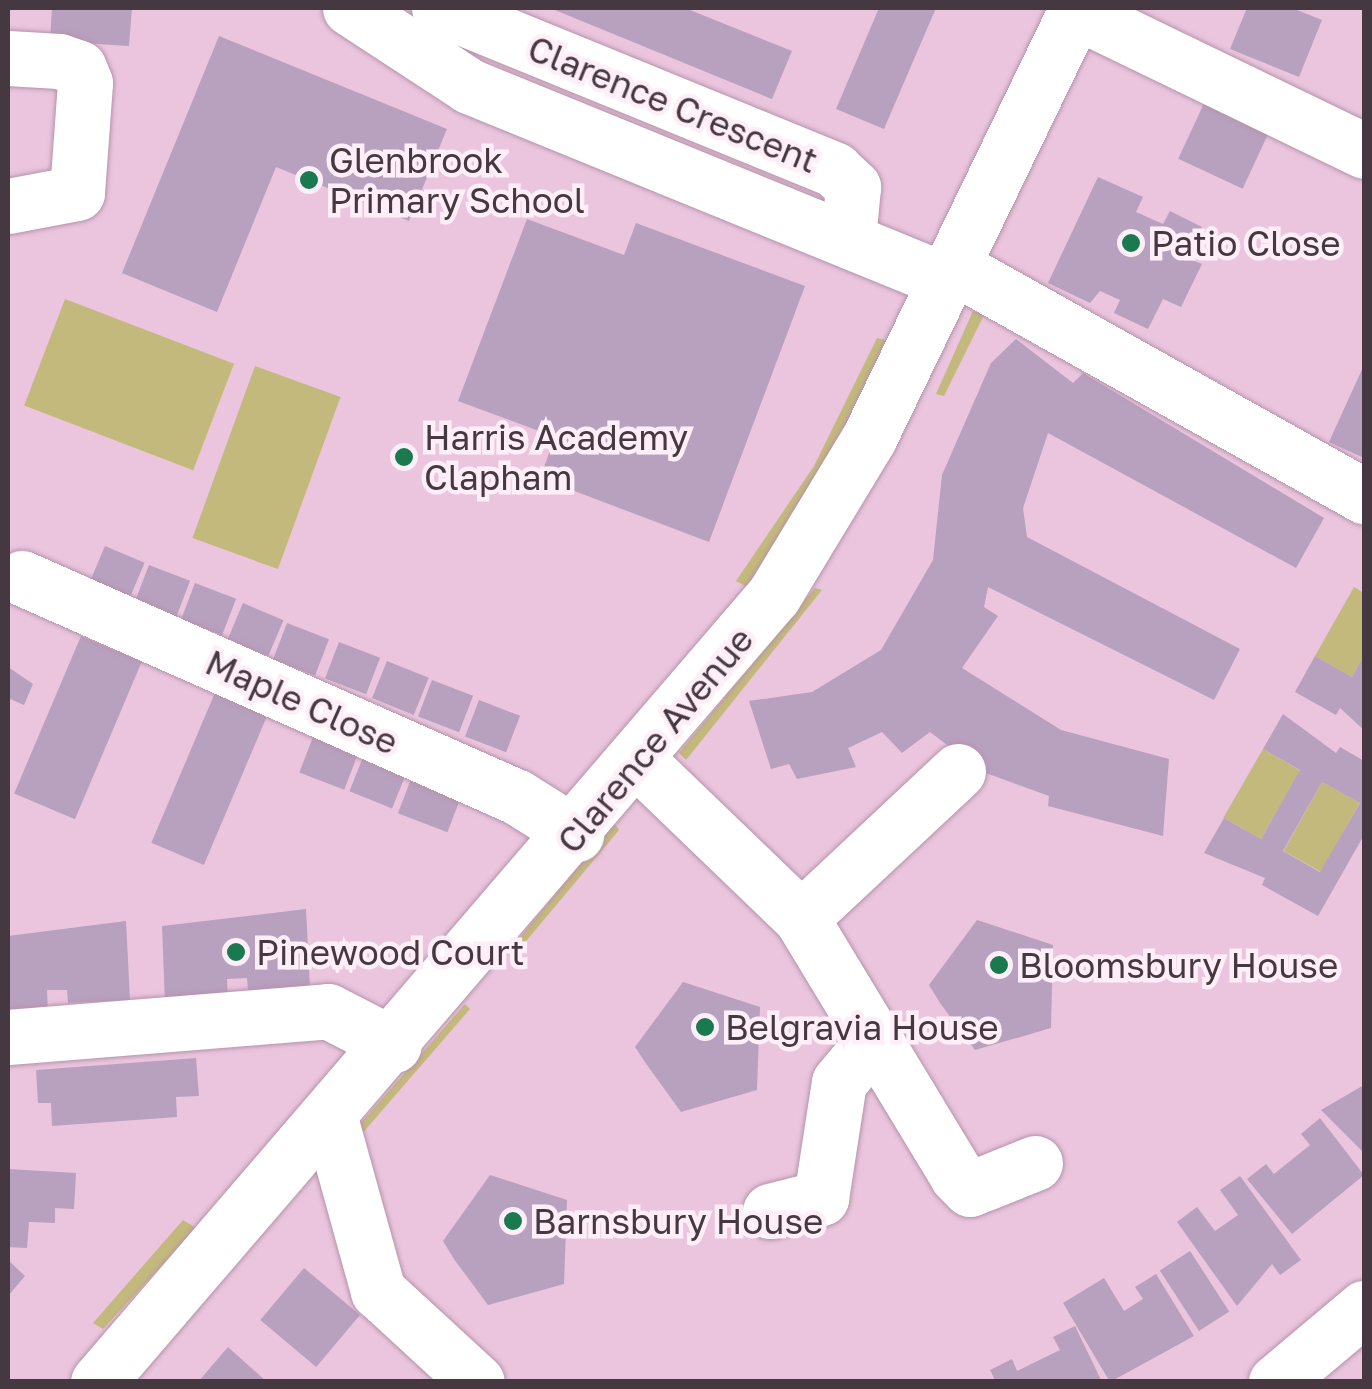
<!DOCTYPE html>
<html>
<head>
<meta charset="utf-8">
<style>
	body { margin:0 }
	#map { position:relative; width:1372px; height:1389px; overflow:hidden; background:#eac5dd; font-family:"Golos Text",sans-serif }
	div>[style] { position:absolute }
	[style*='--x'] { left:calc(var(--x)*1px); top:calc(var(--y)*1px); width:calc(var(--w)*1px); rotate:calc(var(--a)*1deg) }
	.green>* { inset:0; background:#c4b97c; transform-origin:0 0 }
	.building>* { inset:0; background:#b8a0bf; transform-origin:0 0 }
	.roads { filter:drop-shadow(0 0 2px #b693aa) drop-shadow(0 0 2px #b693aa) }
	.minor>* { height:55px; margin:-27.5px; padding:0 27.5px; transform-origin:27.5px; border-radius:27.5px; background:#fff }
	.dots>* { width:28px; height:28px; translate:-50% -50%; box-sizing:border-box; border:5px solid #fdeef7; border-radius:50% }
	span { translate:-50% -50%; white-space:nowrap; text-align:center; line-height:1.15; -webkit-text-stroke:9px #fdeef7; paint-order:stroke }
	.street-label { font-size:35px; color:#463841 }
	.poi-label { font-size:35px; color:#463841 }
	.left { translate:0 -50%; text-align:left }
	.frame { position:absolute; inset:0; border:10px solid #463841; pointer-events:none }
</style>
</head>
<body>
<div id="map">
	<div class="green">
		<i style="left:65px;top:299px;width:181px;height:114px;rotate:21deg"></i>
		<i style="clip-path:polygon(973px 311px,984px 315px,944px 396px,936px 394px)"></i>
		<i style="clip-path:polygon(877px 338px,893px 342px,751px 589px,736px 581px,814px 466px)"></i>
		<i style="left:255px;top:366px;width:91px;height:183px;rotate:20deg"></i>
		<i style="clip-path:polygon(1354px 587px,1364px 593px,1364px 655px,1352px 677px,1315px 656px)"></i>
		<i style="clip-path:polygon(815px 588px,822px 590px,686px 760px,679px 753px)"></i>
		<i style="left:1263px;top:749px;width:43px;height:79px;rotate:30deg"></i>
		<i style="left:1322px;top:782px;width:43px;height:79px;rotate:29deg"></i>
		<i style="clip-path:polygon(614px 823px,619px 830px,512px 958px,508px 952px)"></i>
		<i style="clip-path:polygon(465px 1004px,470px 1009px,354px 1143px,354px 1131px)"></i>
		<i style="clip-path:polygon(183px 1220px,196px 1228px,103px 1329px,93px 1323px)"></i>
	</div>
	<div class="building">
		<i style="clip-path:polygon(52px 8px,132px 8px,129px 46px,50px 41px)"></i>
		<i style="clip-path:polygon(550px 8px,685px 8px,792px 51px,772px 99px)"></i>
		<i style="clip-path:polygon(879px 8px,936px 8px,884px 129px,836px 109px)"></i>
		<i style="clip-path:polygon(1247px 8px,1292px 8px,1322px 20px,1299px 77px,1230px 49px)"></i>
		<i style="clip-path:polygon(219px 36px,447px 129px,409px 221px,276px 167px,217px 312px,122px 273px)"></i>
		<i style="left:1207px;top:97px;width:71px;height:68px;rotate:25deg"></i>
		<i style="clip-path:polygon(1098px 177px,1143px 197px,1136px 212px,1163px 224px,1170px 211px,1202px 227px,1187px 258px,1202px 264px,1181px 307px,1163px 299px,1148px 329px,1114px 313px,1120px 300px,1100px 291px,1090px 303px,1048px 283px)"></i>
		<i style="clip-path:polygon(527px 219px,624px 255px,636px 223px,805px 286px,709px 542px,540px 478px,555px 437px,458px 401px)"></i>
		<i style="clip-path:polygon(1016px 339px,1073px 383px,1083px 373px,1324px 518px,1296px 568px,1048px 433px,1023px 508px,1027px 537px,1240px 649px,1214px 700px,988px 587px,984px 607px,998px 616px,962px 668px,1061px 730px,1169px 759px,1163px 836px,1048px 806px,1049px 796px,983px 772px,930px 732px,902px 753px,882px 732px,848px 748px,856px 767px,797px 779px,789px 764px,771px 769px,749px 701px,812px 692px,881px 650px,933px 560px,942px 475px,991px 363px)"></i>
		<i style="clip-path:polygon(1364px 365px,1364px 458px,1329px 442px)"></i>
		<i style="left:105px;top:546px;width:43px;height:39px;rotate:23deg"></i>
		<i style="left:149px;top:565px;width:44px;height:39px;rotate:21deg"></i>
		<i style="left:195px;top:583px;width:44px;height:39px;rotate:21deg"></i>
		<i style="left:243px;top:603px;width:44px;height:39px;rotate:23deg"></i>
		<i style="left:287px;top:623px;width:45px;height:39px;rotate:21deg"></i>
		<i style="left:81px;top:636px;width:66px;height:171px;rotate:23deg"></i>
		<i style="left:339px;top:642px;width:44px;height:39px;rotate:21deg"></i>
		<i style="clip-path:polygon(1364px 655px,1364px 730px,1340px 708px,1336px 715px,1295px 692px,1315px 656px,1352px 677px)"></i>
		<i style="left:387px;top:661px;width:45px;height:40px;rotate:22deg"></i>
		<i style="clip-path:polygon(8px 667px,33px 684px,24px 705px,8px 698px)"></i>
		<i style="left:432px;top:680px;width:44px;height:39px;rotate:21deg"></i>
		<i style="left:217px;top:688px;width:57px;height:168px;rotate:23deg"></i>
		<i style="left:479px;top:700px;width:44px;height:39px;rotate:21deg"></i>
		<i style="clip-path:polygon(evenodd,1283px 714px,1336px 753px,1340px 747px,1364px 761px,1364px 835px,1318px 916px,1262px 885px,1265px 878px,1204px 853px,1224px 818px,1261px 839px,1300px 770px,1263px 749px,1283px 714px,1322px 782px,1360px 803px,1320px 872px,1283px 851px,1322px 782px)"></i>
		<i style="left:313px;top:737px;width:48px;height:38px;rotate:21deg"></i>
		<i style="left:364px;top:755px;width:46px;height:39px;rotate:22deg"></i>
		<i style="left:413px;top:774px;width:53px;height:42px;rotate:21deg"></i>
		<i style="clip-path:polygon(306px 909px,310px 988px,248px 991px,247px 978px,227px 979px,228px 1002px,165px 1004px,162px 926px)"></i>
		<i style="clip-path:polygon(977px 920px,1053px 945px,1051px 1028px,975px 1050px,940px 1003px,929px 985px)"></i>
		<i style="clip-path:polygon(126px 921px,130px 1000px,68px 1003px,67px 990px,47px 990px,48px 1013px,8px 1015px,8px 936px)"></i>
		<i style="clip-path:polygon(683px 982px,760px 1007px,757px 1090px,681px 1112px,647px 1065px,635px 1047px)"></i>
		<i style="clip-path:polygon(196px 1058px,199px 1096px,176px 1097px,177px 1117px,52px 1126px,51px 1103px,38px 1103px,36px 1070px)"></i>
		<i style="clip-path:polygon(1364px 1085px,1364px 1153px,1321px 1110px)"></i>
		<i style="clip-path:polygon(1320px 1118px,1364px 1175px,1292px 1234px,1247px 1179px,1266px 1164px,1274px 1174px,1310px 1145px,1301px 1134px)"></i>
		<i style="clip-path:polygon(8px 1169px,76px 1173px,74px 1209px,55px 1208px,55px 1223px,29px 1222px,27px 1248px,8px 1247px)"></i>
		<i style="clip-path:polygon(490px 1175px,567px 1200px,564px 1284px,488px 1305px,454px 1259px,443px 1241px)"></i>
		<i style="clip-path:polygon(1240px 1176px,1301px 1260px,1280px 1275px,1272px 1264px,1237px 1306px,1177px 1222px,1197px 1207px,1215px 1231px,1238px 1215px,1220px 1190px)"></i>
		<i style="left:1190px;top:1251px;width:72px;height:36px;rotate:57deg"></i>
		<i style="clip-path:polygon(8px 1260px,25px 1276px,8px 1296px)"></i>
		<i style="left:304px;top:1268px;width:73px;height:68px;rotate:40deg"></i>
		<i style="clip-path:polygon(1156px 1274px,1194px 1336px,1110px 1382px,1063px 1303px,1104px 1278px,1124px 1311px,1143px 1299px,1135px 1287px)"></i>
		<i style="clip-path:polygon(1075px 1326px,1102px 1382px,996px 1382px,990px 1370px,1012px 1359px,1017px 1371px,1060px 1350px,1053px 1337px)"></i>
		<i style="clip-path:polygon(228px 1347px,267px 1382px,198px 1382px)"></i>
	</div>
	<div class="roads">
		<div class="minor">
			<i style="--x:350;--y:8;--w:142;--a:33.2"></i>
			<i style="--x:469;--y:86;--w:516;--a:22.19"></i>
			<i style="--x:439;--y:8;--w:428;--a:22.2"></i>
			<i style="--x:835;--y:170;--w:25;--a:43"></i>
			<i style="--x:853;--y:187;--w:52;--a:95.5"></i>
			<i style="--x:1075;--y:11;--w:321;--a:25.8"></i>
			<i style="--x:8;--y:58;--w:51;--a:3.4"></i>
			<i style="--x:59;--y:61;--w:21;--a:19"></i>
			<i style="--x:79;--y:68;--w:16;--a:68"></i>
			<i style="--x:85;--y:83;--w:110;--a:94.2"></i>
			<i style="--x:77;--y:193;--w:70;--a:169.3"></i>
			<i style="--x:954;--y:267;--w:470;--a:29.2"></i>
			<i style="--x:22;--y:578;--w:541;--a:23.87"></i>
			<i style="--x:517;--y:797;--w:70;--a:32.1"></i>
			<i style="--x:639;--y:762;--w:225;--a:43.9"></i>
			<i style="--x:801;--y:918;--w:301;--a:58.8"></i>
			<i style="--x:957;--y:1176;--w:18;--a:45"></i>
			<i style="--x:970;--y:1189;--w:70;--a:-21.8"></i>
			<i style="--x:801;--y:918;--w:215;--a:-43.1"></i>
			<i style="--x:8;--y:1037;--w:321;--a:-4.6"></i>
			<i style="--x:328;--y:1011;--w:74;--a:27.3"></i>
			<i style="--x:330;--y:1118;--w:180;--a:74.5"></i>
			<i style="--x:378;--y:1291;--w:134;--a:42.6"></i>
			<i style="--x:770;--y:1211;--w:53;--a:-14.3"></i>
			<i style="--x:821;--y:1198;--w:117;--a:-81.2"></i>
			<i style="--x:839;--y:1082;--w:57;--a:-49.9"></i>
			<i style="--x:98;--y:1382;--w:1037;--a:-49.34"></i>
			<i style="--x:774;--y:595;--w:184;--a:-58.8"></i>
			<i style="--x:869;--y:438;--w:478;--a:-64.2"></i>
			<i style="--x:1276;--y:1382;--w:115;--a:-40.1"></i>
		</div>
	</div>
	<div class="dots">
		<i style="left:309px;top:180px;background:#1a794f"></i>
		<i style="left:1131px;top:243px;background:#1a794f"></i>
		<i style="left:404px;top:457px;background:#1a794f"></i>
		<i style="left:236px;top:952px;background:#1a794f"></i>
		<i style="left:999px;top:965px;background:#1a794f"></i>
		<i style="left:705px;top:1027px;background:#1a794f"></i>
		<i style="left:513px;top:1221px;background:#1a794f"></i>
	</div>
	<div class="street-label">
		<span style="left:673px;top:104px;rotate:22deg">Clarence Crescent</span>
		<span style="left:302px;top:702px;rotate:24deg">Maple Close</span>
		<span style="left:655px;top:740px;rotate:-50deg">Clarence Avenue</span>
	</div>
	<div class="poi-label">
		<span class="left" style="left:329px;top:180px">Glenbrook<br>Primary School</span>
		<span class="left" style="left:1151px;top:243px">Patio Close</span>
		<span class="left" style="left:424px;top:457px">Harris Academy<br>Clapham</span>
		<span class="left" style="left:256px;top:952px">Pinewood Court</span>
		<span class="left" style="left:1019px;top:965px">Bloomsbury House</span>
		<span class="left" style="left:725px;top:1027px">Belgravia House</span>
		<span class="left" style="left:533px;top:1221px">Barnsbury House</span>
	</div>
	<div class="frame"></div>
</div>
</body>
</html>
